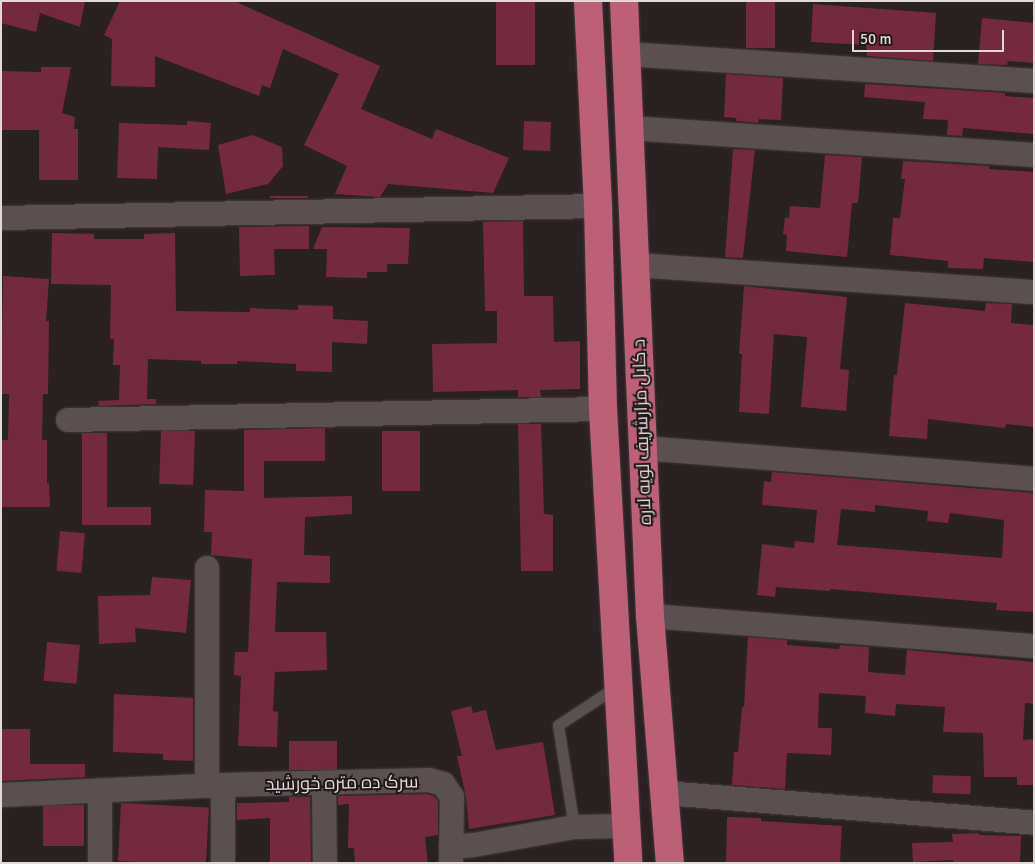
<!DOCTYPE html>
<html>
<head>
<meta charset="utf-8">
<style>
	body { margin:0 }
	#map { position:relative; width:1035px; height:864px; overflow:hidden; background:#2a2122; font-family:Signika,Cairo,sans-serif }
	div>[style] { position:absolute }
	[style*='--x'] { left:calc(var(--x)*1px); top:calc(var(--y)*1px); width:calc(var(--w)*1px); rotate:calc(var(--a)*1deg) }
	.building>* { inset:0; background:#742a3e; transform-origin:0 0 }
	.roads { filter:drop-shadow(0 0 1px #433c3d) drop-shadow(0 0 1px #433c3d) }
	.service>* { height:11px; margin:-5.5px; padding:0 5.5px; transform-origin:5.5px; border-radius:5.5px; background:#5a4f51 }
	.minor>* { height:24px; margin:-12px; padding:0 12px; transform-origin:12px; border-radius:12px; background:#5a4f51 }
	.trunk>* { height:28px; margin:-14px; padding:0 14px; transform-origin:14px; border-radius:14px; background:#bd5f76 }
	span { translate:-50% -50%; white-space:nowrap; text-align:center; line-height:1.15; -webkit-text-stroke:4px #201819; paint-order:stroke }
	.street-label { font-size:18px; color:#e0d9da }
	.frame { position:absolute; inset:0; border:2px solid #e0d9da; pointer-events:none }
	.scale { position:absolute; left:852px; top:30px; width:152px; height:22px; box-sizing:border-box; border:2px solid #e0d9da; border-top:0; padding-left:6px; font-size:15px; line-height:18px; white-space:nowrap; color:#e0d9da; -webkit-text-stroke:4px #201819; paint-order:stroke }
</style>
</head>
<body>
<div id="map">
	<div class="building">
		<i style="clip-path:polygon(1px 1px,85px 1px,80px 27px,40px 13px,36px 32px,1px 23px)"></i>
		<i style="clip-path:polygon(120px 1px,234px 1px,380px 66px,361px 109px,432px 139px,436px 129px,509px 158px,493px 193px,388px 184px,380px 197px,335px 194px,347px 166px,304px 145px,339px 74px,283px 49px,270px 88px,262px 85px,259px 96px,155px 56px,155px 87px,111px 86px,112px 39px,104px 35px)"></i>
		<i style="left:496px;top:1px;width:39px;height:64px"></i>
		<i style="left:746px;top:1px;width:29px;height:47px"></i>
		<i style="clip-path:polygon(813px 4px,936px 13px,933px 61px,867px 56px,866px 45px,811px 42px)"></i>
		<i style="clip-path:polygon(982px 18px,1034px 23px,1034px 63px,1008px 61px,1007px 65px,978px 64px)"></i>
		<i style="clip-path:polygon(41px 67px,71px 67px,62px 113px,75px 117px,74px 129px,78px 129px,78px 180px,39px 180px,39px 130px,1px 130px,1px 71px,41px 72px)"></i>
		<i style="clip-path:polygon(726px 74px,783px 78px,781px 120px,759px 119px,758px 123px,736px 121px,736px 118px,724px 117px)"></i>
		<i style="clip-path:polygon(865px 84px,1005px 93px,1005px 96px,1034px 98px,1034px 134px,963px 128px,962px 136px,947px 135px,948px 120px,923px 119px,925px 102px,864px 97px)"></i>
		<i style="clip-path:polygon(187px 121px,211px 123px,209px 150px,158px 147px,157px 179px,117px 178px,119px 123px,187px 125px)"></i>
		<i style="left:524px;top:121px;width:27px;height:29px;rotate:2deg"></i>
		<i style="clip-path:polygon(253px 135px,282px 147px,283px 166px,268px 184px,226px 194px,218px 145px)"></i>
		<i style="clip-path:polygon(733px 149px,755px 150px,743px 258px,725px 257px)"></i>
		<i style="clip-path:polygon(825px 155px,862px 157px,858px 203px,852px 203px,847px 257px,786px 251px,787px 235px,783px 234px,785px 217px,789px 218px,790px 206px,820px 208px)"></i>
		<i style="clip-path:polygon(903px 161px,989px 166px,989px 169px,1034px 172px,1034px 262px,984px 258px,983px 269px,948px 268px,948px 261px,890px 255px,893px 218px,900px 218px,905px 179px,901px 179px)"></i>
		<i style="left:308px;top:196px;width:2px;height:38px;rotate:90deg"></i>
		<i style="clip-path:polygon(523px 221px,524px 296px,553px 296px,554px 342px,580px 341px,580px 389px,540px 390px,541px 397px,518px 397px,518px 390px,433px 392px,432px 344px,497px 343px,497px 311px,485px 311px,483px 222px)"></i>
		<i style="clip-path:polygon(309px 226px,309px 249px,274px 249px,275px 275px,240px 276px,239px 227px)"></i>
		<i style="clip-path:polygon(322px 227px,410px 228px,408px 264px,387px 264px,387px 272px,367px 272px,367px 278px,326px 277px,327px 249px,313px 249px)"></i>
		<i style="clip-path:polygon(52px 233px,94px 234px,94px 239px,144px 239px,144px 234px,175px 233px,176px 311px,250px 312px,250px 308px,298px 310px,298px 305px,333px 306px,333px 319px,368px 321px,367px 344px,332px 342px,332px 372px,296px 371px,296px 364px,237px 361px,237px 364px,201px 364px,201px 361px,148px 359px,147px 399px,156px 399px,156px 404px,99px 406px,98px 401px,119px 400px,120px 365px,113px 365px,114px 339px,110px 339px,111px 285px,51px 284px)"></i>
		<i style="clip-path:polygon(3px 276px,49px 279px,46px 321px,49px 321px,48px 394px,43px 394px,42px 440px,47px 440px,47px 483px,49px 483px,50px 507px,1px 507px,1px 440px,8px 440px,9px 394px,1px 394px)"></i>
		<i style="clip-path:polygon(744px 286px,847px 297px,840px 369px,849px 370px,846px 411px,801px 407px,807px 337px,774px 334px,769px 414px,739px 412px,742px 354px,739px 354px)"></i>
		<i style="clip-path:polygon(905px 303px,985px 311px,986px 303px,1012px 304px,1011px 323px,1034px 325px,1034px 427px,1006px 424px,1005px 428px,928px 419px,927px 439px,889px 436px,894px 375px,897px 375px)"></i>
		<i style="clip-path:polygon(518px 424px,541px 424px,544px 514px,553px 515px,553px 571px,521px 571px)"></i>
		<i style="clip-path:polygon(325px 428px,325px 461px,264px 461px,264px 498px,352px 496px,352px 514px,305px 517px,304px 555px,330px 556px,330px 583px,277px 582px,275px 632px,326px 632px,327px 670px,275px 672px,273px 711px,278px 712px,277px 747px,238px 746px,241px 676px,234px 675px,235px 652px,248px 652px,252px 559px,211px 555px,212px 532px,204px 532px,205px 490px,244px 491px,244px 430px)"></i>
		<i style="left:195px;top:431px;width:54px;height:34px;rotate:92deg"></i>
		<i style="left:382px;top:431px;width:38px;height:60px"></i>
		<i style="clip-path:polygon(82px 433px,107px 433px,107px 507px,151px 507px,151px 525px,82px 525px)"></i>
		<i style="clip-path:polygon(evenodd,772px 472px,1034px 493px,1034px 612px,996px 610px,997px 603px,830px 589px,830px 591px,776px 587px,775px 597px,757px 595px,762px 544px,794px 548px,795px 541px,814px 543px,817px 510px,762px 505px,764px 481px,771px 482px,772px 472px,875px 505px,928px 511px,927px 521px,948px 523px,950px 513px,1004px 520px,1002px 558px,837px 545px,841px 509px,875px 512px,875px 505px)"></i>
		<i style="left:60px;top:531px;width:25px;height:40px;rotate:5deg"></i>
		<i style="clip-path:polygon(152px 577px,191px 580px,186px 633px,135px 628px,136px 642px,99px 644px,98px 596px,150px 595px)"></i>
		<i style="clip-path:polygon(748px 637px,787px 640px,787px 645px,839px 649px,840px 645px,869px 647px,868px 672px,905px 675px,907px 650px,1034px 662px,1034px 704px,1025px 703px,1023px 740px,1034px 739px,1034px 785px,1017px 785px,1017px 777px,984px 777px,983px 733px,943px 732px,945px 707px,896px 704px,895px 716px,865px 713px,866px 696px,819px 693px,818px 728px,832px 728px,831px 755px,787px 753px,785px 789px,732px 785px,734px 752px,738px 752px,742px 707px,744px 707px)"></i>
		<i style="left:47px;top:642px;width:33px;height:39px;rotate:5deg"></i>
		<i style="clip-path:polygon(114px 694px,193px 698px,193px 761px,163px 760px,163px 754px,113px 752px)"></i>
		<i style="clip-path:polygon(471px 706px,473px 713px,486px 710px,496px 750px,543px 742px,555px 815px,469px 829px,466px 797px,457px 756px,462px 756px,451px 711px)"></i>
		<i style="clip-path:polygon(1px 729px,30px 729px,30px 764px,85px 764px,85px 777px,1px 781px)"></i>
		<i style="left:289px;top:741px;width:48px;height:29px"></i>
		<i style="left:933px;top:775px;width:38px;height:18px;rotate:2deg"></i>
		<i style="clip-path:polygon(427px 794px,434px 796px,438px 801px,438px 835px,425px 837px,428px 863px,355px 863px,354px 848px,348px 848px,349px 804px,338px 805px,338px 796px)"></i>
		<i style="clip-path:polygon(289px 797px,310px 797px,311px 863px,270px 863px,270px 818px,237px 820px,237px 803px,289px 802px)"></i>
		<i style="left:121px;top:803px;width:88px;height:58px;rotate:3deg"></i>
		<i style="left:84px;top:805px;width:41px;height:41px;rotate:90deg"></i>
		<i style="clip-path:polygon(727px 817px,761px 818px,761px 821px,842px 826px,840px 863px,726px 863px)"></i>
		<i style="clip-path:polygon(979px 833px,979px 835px,1021px 836px,1020px 863px,953px 863px,953px 860px,913px 862px,912px 843px,953px 842px,952px 834px)"></i>
	</div>
	<div class="roads">
		<div class="service">
			<i style="--x:574;--y:827;--w:103;--a:-98.9"></i>
			<i style="--x:558;--y:725;--w:69;--a:-33.2"></i>
		</div>
		<div class="minor">
			<i style="--x:627;--y:54;--w:408;--a:3.8"></i>
			<i style="--x:629;--y:128;--w:406;--a:3.8"></i>
			<i style="--x:1;--y:218;--w:597;--a:-1.15"></i>
			<i style="--x:636;--y:265;--w:399;--a:3.9"></i>
			<i style="--x:68;--y:420;--w:535;--a:-1.18"></i>
			<i style="--x:642;--y:448;--w:393;--a:4.5"></i>
			<i style="--x:207;--y:568;--w:218;--a:90"></i>
			<i style="--x:650;--y:616;--w:385;--a:4.5"></i>
			<i style="--x:324;--y:784;--w:79;--a:89.3"></i>
			<i style="--x:223;--y:785;--w:78;--a:90"></i>
			<i style="--x:665;--y:793;--w:370;--a:4.6"></i>
			<i style="--x:1;--y:795;--w:222;--a:-2.6"></i>
			<i style="--x:223;--y:785;--w:206;--a:-1.4"></i>
			<i style="--x:429;--y:780;--w:15;--a:16"></i>
			<i style="--x:443;--y:784;--w:16;--a:55"></i>
			<i style="--x:452;--y:797;--w:66;--a:90.9"></i>
			<i style="--x:451;--y:847;--w:23;--a:-5"></i>
			<i style="--x:474;--y:845;--w:102;--a:-10.2"></i>
			<i style="--x:574;--y:827;--w:51;--a:-1.1"></i>
			<i style="--x:100;--y:863;--w:71;--a:-90"></i>
		</div>
		<div class="trunk">
			<i style="--x:588;--y:1;--w:205;--a:87.2"></i>
			<i style="--x:598;--y:206;--w:203;--a:88.6"></i>
			<i style="--x:603;--y:409;--w:455;--a:86.8"></i>
			<i style="--x:624;--y:1;--w:616;--a:87.58"></i>
			<i style="--x:650;--y:616;--w:248;--a:85.4"></i>
		</div>
	</div>
	<div class="street-label">
		<span style="left:642px;top:432px;rotate:-92deg">د کابل مزارشریف لویه لاره</span>
		<span style="left:342px;top:783px;rotate:-1deg">سرک ده متره خورشید</span>
	</div>
	<div class="frame"></div>
	<div class="scale">50 m</div>
</div>
</body>
</html>
